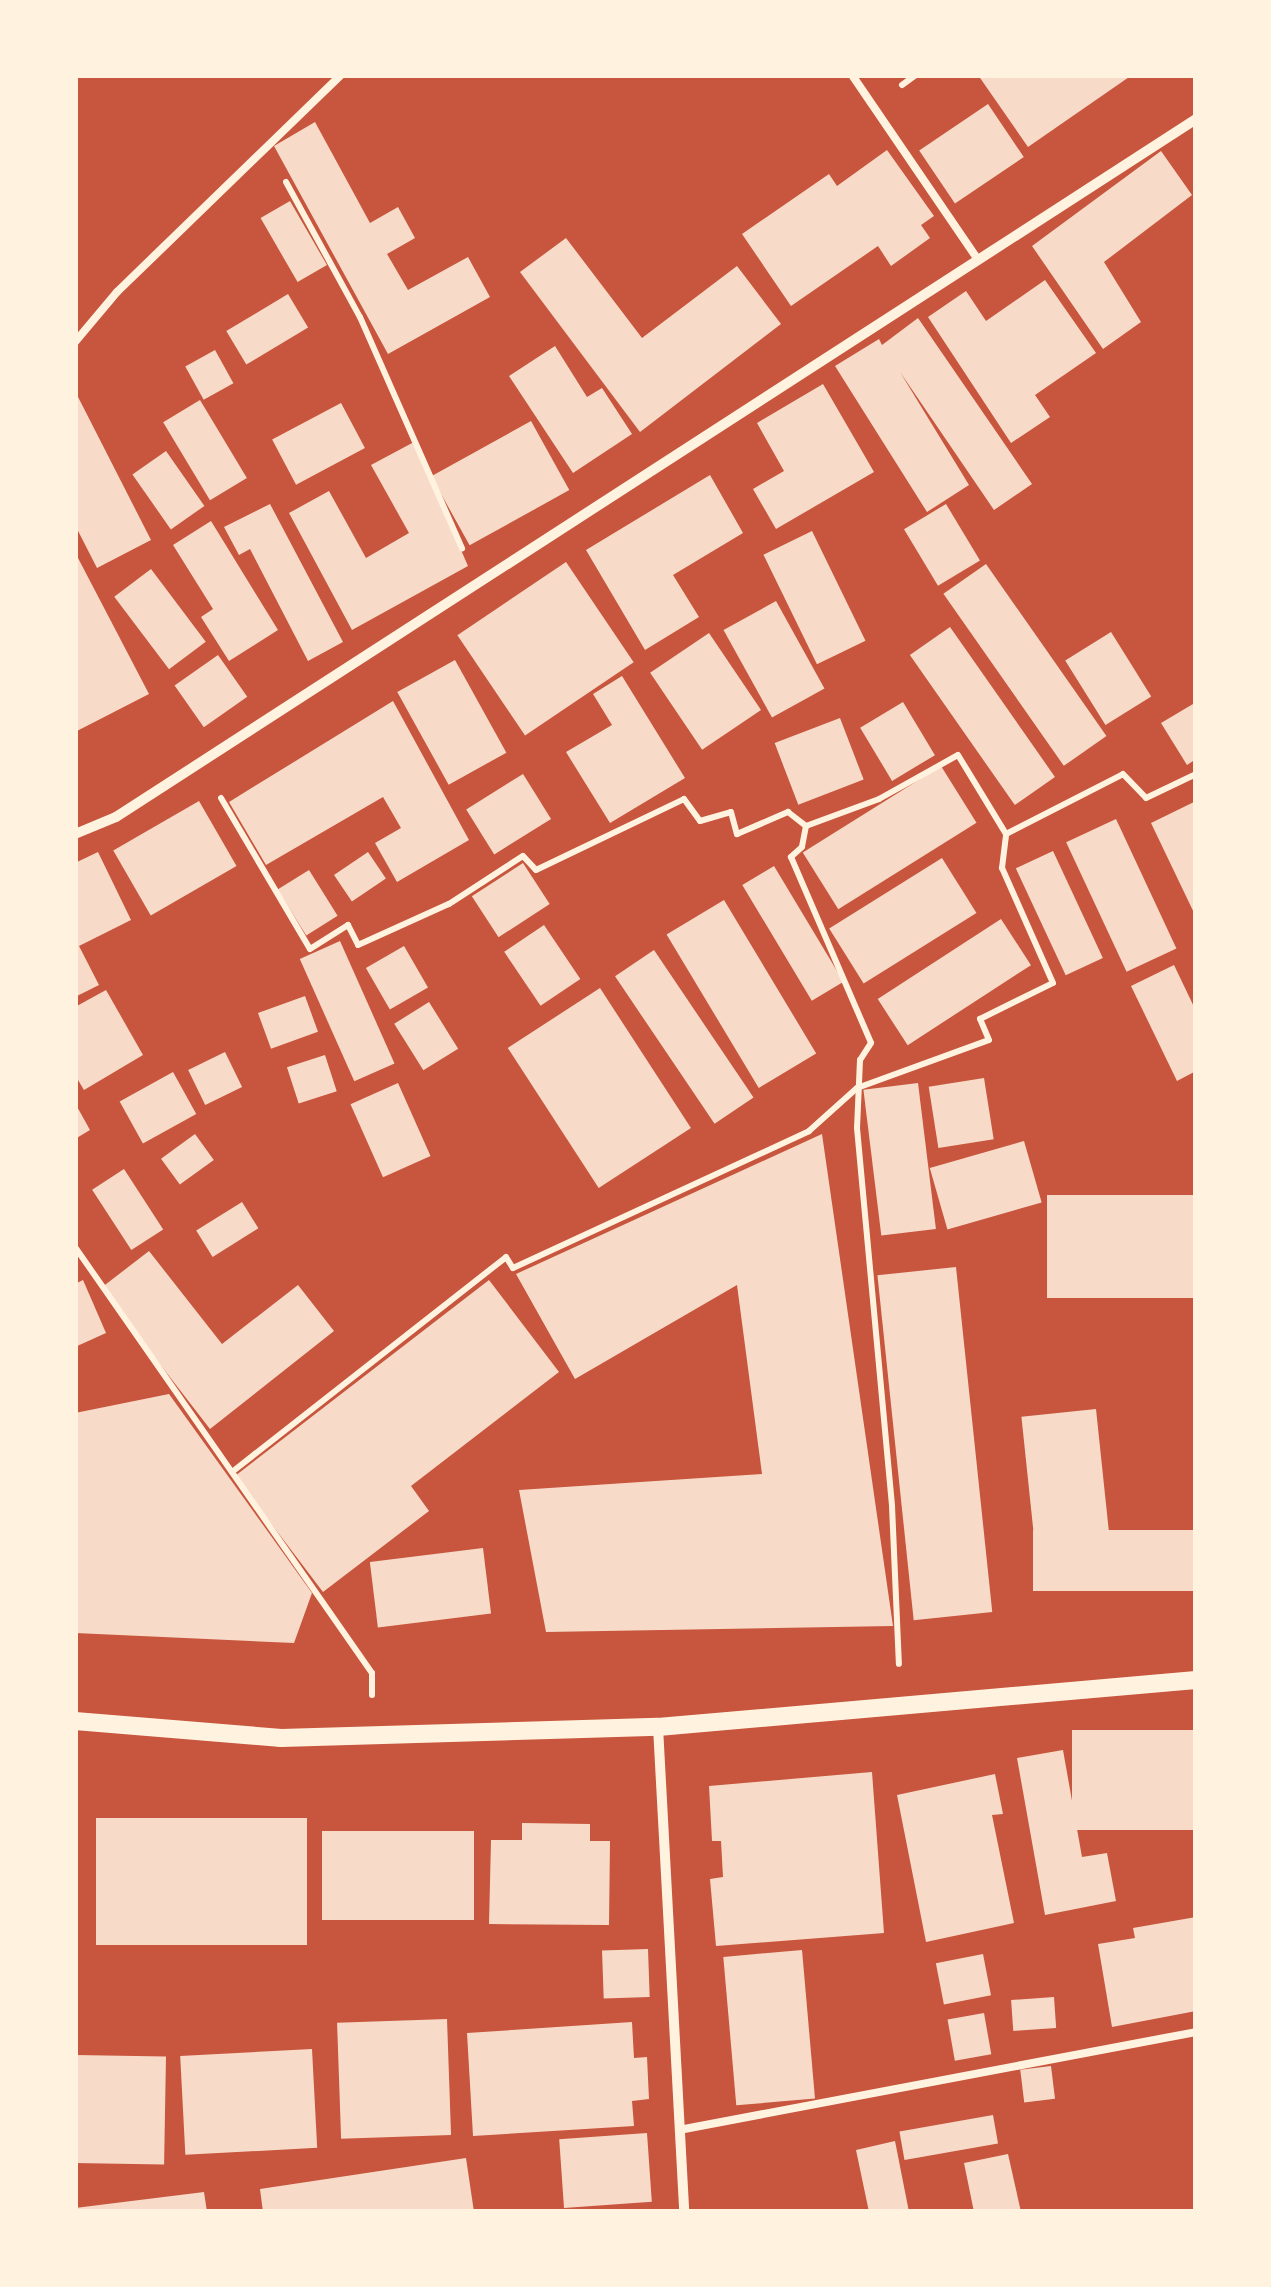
<!DOCTYPE html>
<html>
<head>
<meta charset="utf-8">
<style>
	body { margin:0 }
	#map { position:relative; width:1271px; height:2287px; overflow:hidden; background:#c8553d; font-family:"Open Sans",sans-serif }
	div>[style] { position:absolute }
	[style*='--x'] { left:calc(var(--x)*1px); top:calc(var(--y)*1px); width:calc(var(--w)*1px); rotate:calc(var(--a)*1deg) }
	.building>* { inset:0; background:#f7dbc8; transform-origin:0 0 }
	.path>* { height:6px; margin:-3px; padding:0 3px; transform-origin:3px; border-radius:3px; background:#fff3e0 }
	.service>* { height:8px; margin:-4px; padding:0 4px; transform-origin:4px; border-radius:4px; background:#fff3e0 }
	.minor>* { height:10px; margin:-5px; padding:0 5px; transform-origin:5px; border-radius:5px; background:#fff3e0 }
	.tertiary>* { height:18px; margin:-9px; padding:0 9px; transform-origin:9px; border-radius:9px; background:#fff3e0 }
	span { translate:-50% -50%; white-space:nowrap; text-align:center; line-height:1.15; -webkit-text-stroke:8px #fff3e0; paint-order:stroke }
	.frame { position:absolute; inset:0; border:78px solid #fff3e0; pointer-events:none }
</style>
</head>
<body>
<div id="map">
	<div class="building">
		<i style="clip-path:polygon(978px 75px,1132px 75px,1028px 147px)"></i>
		<i style="left:988px;top:104px;width:64px;height:83px;rotate:56deg"></i>
		<i style="clip-path:polygon(315px 122px,370px 223px,398px 207px,415px 238px,387px 254px,408px 290px,468px 257px,490px 297px,388px 354px,274px 146px)"></i>
		<i style="clip-path:polygon(887px 150px,934px 216px,921px 225px,930px 238px,891px 266px,878px 246px,791px 306px,742px 234px,829px 174px,837px 186px)"></i>
		<i style="clip-path:polygon(1161px 151px,1192px 195px,1104px 262px,1141px 322px,1103px 349px,1032px 246px)"></i>
		<i style="left:290px;top:201px;width:74px;height:34px;rotate:60deg"></i>
		<i style="clip-path:polygon(566px 238px,642px 338px,737px 266px,781px 324px,640px 432px,520px 272px)"></i>
		<i style="clip-path:polygon(1045px 280px,1096px 353px,1035px 395px,1050px 417px,1011px 443px,928px 317px,966px 291px,986px 321px)"></i>
		<i style="left:288px;top:294px;width:39px;height:72px;rotate:59deg"></i>
		<i style="clip-path:polygon(918px 318px,1032px 484px,994px 510px,900px 372px,969px 485px,927px 512px,835px 366px,879px 339px,882px 345px)"></i>
		<i style="clip-path:polygon(555px 346px,587px 397px,602px 388px,632px 434px,573px 473px,509px 376px)"></i>
		<i style="left:215px;top:350px;width:38px;height:34px;rotate:61deg"></i>
		<i style="clip-path:polygon(823px 384px,874px 472px,776px 529px,753px 489px,784px 471px,757px 423px)"></i>
		<i style="clip-path:polygon(75px 391px,151px 540px,97px 568px,75px 525px)"></i>
		<i style="left:200px;top:400px;width:91px;height:43px;rotate:59deg"></i>
		<i style="left:341px;top:403px;width:51px;height:78px;rotate:62deg"></i>
		<i style="left:531px;top:421px;width:79px;height:114px;rotate:61deg"></i>
		<i style="clip-path:polygon(414px 442px,468px 566px,352px 630px,289px 513px,329px 491px,366px 558px,409px 533px,371px 465px)"></i>
		<i style="left:166px;top:451px;width:67px;height:41px;rotate:55deg"></i>
		<i style="clip-path:polygon(710px 475px,743px 533px,673px 575px,699px 617px,645px 650px,586px 550px)"></i>
		<i style="clip-path:polygon(270px 504px,343px 642px,308px 661px,250px 549px,239px 555px,224px 527px)"></i>
		<i style="left:946px;top:504px;width:66px;height:49px;rotate:59deg"></i>
		<i style="clip-path:polygon(211px 521px,278px 630px,229px 661px,201px 617px,213px 609px,173px 545px)"></i>
		<i style="left:812px;top:531px;width:122px;height:54px;rotate:64deg"></i>
		<i style="clip-path:polygon(78px 558px,149px 694px,75px 732px,75px 560px)"></i>
		<i style="left:566px;top:562px;width:121px;height:131px;rotate:56deg"></i>
		<i style="left:986px;top:564px;width:210px;height:52px;rotate:55deg"></i>
		<i style="left:151px;top:569px;width:91px;height:46px;rotate:53deg"></i>
		<i style="left:776px;top:601px;width:100px;height:60px;rotate:61deg"></i>
		<i style="left:950px;top:627px;width:183px;height:49px;rotate:55deg"></i>
		<i style="left:1111px;top:632px;width:76px;height:54px;rotate:58deg"></i>
		<i style="left:709px;top:633px;width:93px;height:71px;rotate:56deg"></i>
		<i style="left:218px;top:655px;width:51px;height:53px;rotate:55deg"></i>
		<i style="left:455px;top:660px;width:106px;height:66px;rotate:61deg"></i>
		<i style="clip-path:polygon(622px 676px,685px 778px,610px 823px,566px 752px,612px 725px,593px 694px)"></i>
		<i style="clip-path:polygon(393px 701px,469px 840px,397px 882px,375px 843px,401px 828px,383px 797px,266px 865px,229px 802px)"></i>
		<i style="left:903px;top:702px;width:62px;height:50px;rotate:59deg"></i>
		<i style="clip-path:polygon(1193px 704px,1196px 759px,1187px 765px,1161px 723px)"></i>
		<i style="left:840px;top:718px;width:66px;height:70px;rotate:69deg"></i>
		<i style="left:941px;top:766px;width:67px;height:163px;rotate:58deg"></i>
		<i style="left:523px;top:774px;width:53px;height:67px;rotate:58deg"></i>
		<i style="left:199px;top:801px;width:75px;height:99px;rotate:60deg"></i>
		<i style="clip-path:polygon(1196px 801px,1196px 917px,1151px 823px)"></i>
		<i style="left:1116px;top:819px;width:143px;height:55px;rotate:65deg"></i>
		<i style="left:1053px;top:851px;width:118px;height:41px;rotate:65deg"></i>
		<i style="clip-path:polygon(98px 852px,131px 920px,79px 946px,99px 985px,75px 997px,75px 863px)"></i>
		<i style="left:368px;top:852px;width:32px;height:41px;rotate:56deg"></i>
		<i style="left:942px;top:858px;width:65px;height:133px;rotate:58deg"></i>
		<i style="left:523px;top:863px;width:49px;height:61px;rotate:57deg"></i>
		<i style="left:774px;top:866px;width:135px;height:37px;rotate:59deg"></i>
		<i style="left:309px;top:870px;width:54px;height:37px;rotate:58deg"></i>
		<i style="left:724px;top:900px;width:179px;height:67px;rotate:59deg"></i>
		<i style="left:1001px;top:919px;width:55px;height:147px;rotate:57deg"></i>
		<i style="left:544px;top:925px;width:65px;height:48px;rotate:56deg"></i>
		<i style="left:340px;top:941px;width:134px;height:44px;rotate:66deg"></i>
		<i style="left:404px;top:946px;width:48px;height:44px;rotate:60deg"></i>
		<i style="left:654px;top:950px;width:178px;height:47px;rotate:56deg"></i>
		<i style="clip-path:polygon(1174px 965px,1196px 1011px,1196px 1071px,1177px 1081px,1131px 986px)"></i>
		<i style="left:600px;top:988px;width:167px;height:110px;rotate:57deg"></i>
		<i style="clip-path:polygon(106px 990px,143px 1055px,84px 1090px,75px 1075px,75px 1007px)"></i>
		<i style="left:305px;top:996px;width:38px;height:50px;rotate:70deg"></i>
		<i style="left:429px;top:1002px;width:55px;height:41px;rotate:58deg"></i>
		<i style="left:225px;top:1052px;width:39px;height:41px;rotate:64deg"></i>
		<i style="left:325px;top:1055px;width:38px;height:40px;rotate:72deg"></i>
		<i style="left:173px;top:1072px;width:48px;height:61px;rotate:61deg"></i>
		<i style="left:984px;top:1078px;width:62px;height:56px;rotate:81deg"></i>
		<i style="left:398px;top:1083px;width:80px;height:52px;rotate:66deg"></i>
		<i style="left:918px;top:1083px;width:147px;height:55px;rotate:83deg"></i>
		<i style="clip-path:polygon(75px 1103px,90px 1130px,75px 1139px)"></i>
		<i style="left:195px;top:1134px;width:32px;height:42px;rotate:54deg"></i>
		<i style="clip-path:polygon(822px 1134px,893px 1626px,546px 1632px,519px 1490px,762px 1474px,737px 1285px,575px 1379px,516px 1274px)"></i>
		<i style="left:1024px;top:1141px;width:64px;height:98px;rotate:74deg"></i>
		<i style="left:124px;top:1169px;width:72px;height:38px;rotate:57deg"></i>
		<i style="left:1196px;top:1195px;width:103px;height:149px;rotate:90deg"></i>
		<i style="left:242px;top:1202px;width:31px;height:54px;rotate:58deg"></i>
		<i style="clip-path:polygon(149px 1251px,222px 1344px,298px 1285px,334px 1331px,210px 1429px,101px 1288px)"></i>
		<i style="left:956px;top:1267px;width:347px;height:79px;rotate:84deg"></i>
		<i style="clip-path:polygon(83px 1280px,106px 1333px,75px 1347px,75px 1284px)"></i>
		<i style="clip-path:polygon(489px 1280px,559px 1372px,411px 1486px,429px 1511px,323px 1592px,235px 1476px)"></i>
		<i style="clip-path:polygon(169px 1394px,312px 1593px,294px 1643px,75px 1633px,75px 1413px)"></i>
		<i style="left:1096px;top:1409px;width:124px;height:75px;rotate:84deg"></i>
		<i style="left:1196px;top:1530px;width:61px;height:163px;rotate:90deg"></i>
		<i style="left:483px;top:1548px;width:66px;height:114px;rotate:83deg"></i>
		<i style="left:1196px;top:1730px;width:100px;height:124px;rotate:90deg"></i>
		<i style="clip-path:polygon(1063px 1750px,1082px 1857px,1107px 1853px,1116px 1901px,1045px 1915px,1017px 1758px)"></i>
		<i style="clip-path:polygon(872px 1772px,884px 1933px,716px 1946px,710px 1879px,723px 1877px,721px 1841px,712px 1841px,709px 1786px)"></i>
		<i style="clip-path:polygon(995px 1774px,1003px 1814px,992px 1815px,1014px 1923px,926px 1942px,897px 1795px)"></i>
		<i style="left:307px;top:1818px;width:127px;height:211px;rotate:90deg"></i>
		<i style="clip-path:polygon(522px 1823px,590px 1824px,590px 1841px,610px 1841px,609px 1925px,489px 1924px,491px 1840px,522px 1840px)"></i>
		<i style="left:322px;top:1831px;width:152px;height:89px"></i>
		<i style="clip-path:polygon(1196px 1917px,1196px 2011px,1112px 2027px,1098px 1944px,1135px 1938px,1133px 1928px)"></i>
		<i style="left:648px;top:1949px;width:48px;height:46px;rotate:88deg"></i>
		<i style="left:802px;top:1950px;width:149px;height:79px;rotate:85deg"></i>
		<i style="left:983px;top:1954px;width:42px;height:48px;rotate:79deg"></i>
		<i style="left:1054px;top:1997px;width:31px;height:43px;rotate:86deg"></i>
		<i style="left:984px;top:2013px;width:42px;height:37px;rotate:80deg"></i>
		<i style="left:447px;top:2019px;width:116px;height:110px;rotate:88deg"></i>
		<i style="clip-path:polygon(632px 2022px,634px 2058px,647px 2057px,649px 2099px,632px 2101px,634px 2126px,473px 2136px,467px 2033px)"></i>
		<i style="left:312px;top:2049px;width:99px;height:132px;rotate:87deg"></i>
		<i style="left:75px;top:2055px;width:91px;height:108px;rotate:1deg"></i>
		<i style="left:1051px;top:2066px;width:33px;height:31px;rotate:83deg"></i>
		<i style="left:993px;top:2115px;width:29px;height:95px;rotate:80deg"></i>
		<i style="left:647px;top:2133px;width:69px;height:88px;rotate:86deg"></i>
		<i style="clip-path:polygon(895px 2141px,909px 2212px,869px 2212px,856px 2150px)"></i>
		<i style="clip-path:polygon(1008px 2154px,1021px 2212px,974px 2212px,964px 2163px)"></i>
		<i style="clip-path:polygon(466px 2158px,474px 2212px,263px 2212px,260px 2189px)"></i>
		<i style="clip-path:polygon(204px 2192px,207px 2212px,75px 2212px,75px 2208px)"></i>
	</div>
	<div class="path">
		<i style="--x:902;--y:85;--w:17;--a:-36"></i>
		<i style="--x:286;--y:182;--w:154;--a:61.3"></i>
		<i style="--x:360;--y:317;--w:253;--a:66.2"></i>
		<i style="--x:221;--y:798;--w:175;--a:59.5"></i>
		<i style="--x:310;--y:949;--w:45;--a:-32.3"></i>
		<i style="--x:348;--y:925;--w:22;--a:63"></i>
		<i style="--x:358;--y:945;--w:100;--a:-24.3"></i>
		<i style="--x:449;--y:904;--w:88;--a:-33"></i>
		<i style="--x:523;--y:856;--w:19;--a:47"></i>
		<i style="--x:536;--y:870;--w:164;--a:-25.6"></i>
		<i style="--x:684;--y:799;--w:27;--a:54"></i>
		<i style="--x:700;--y:821;--w:32;--a:-16"></i>
		<i style="--x:731;--y:812;--w:23;--a:75"></i>
		<i style="--x:737;--y:834;--w:56;--a:-23.3"></i>
		<i style="--x:788;--y:812;--w:23;--a:38"></i>
		<i style="--x:806;--y:826;--w:78;--a:-20.3"></i>
		<i style="--x:879;--y:799;--w:90;--a:-29.1"></i>
		<i style="--x:958;--y:755;--w:92;--a:58.7"></i>
		<i style="--x:1006;--y:834;--w:131;--a:-27.1"></i>
		<i style="--x:1123;--y:774;--w:33;--a:46"></i>
		<i style="--x:1146;--y:798;--w:55;--a:-25.6"></i>
		<i style="--x:806;--y:826;--w:21;--a:101"></i>
		<i style="--x:802;--y:847;--w:15;--a:138"></i>
		<i style="--x:791;--y:857;--w:202;--a:66.7"></i>
		<i style="--x:871;--y:1043;--w:20;--a:123"></i>
		<i style="--x:860;--y:1060;--w:68;--a:92.5"></i>
		<i style="--x:857;--y:1128;--w:380;--a:84.7"></i>
		<i style="--x:892;--y:1506;--w:158;--a:87.5"></i>
		<i style="--x:75;--y:1247;--w:519;--a:55.12"></i>
		<i style="--x:372;--y:1673;--w:22;--a:90"></i>
		<i style="--x:232;--y:1472;--w:348;--a:-38.1"></i>
		<i style="--x:506;--y:1257;--w:13;--a:58"></i>
		<i style="--x:513;--y:1268;--w:326;--a:-24.8"></i>
		<i style="--x:809;--y:1131;--w:64;--a:-41.9"></i>
		<i style="--x:857;--y:1088;--w:140;--a:-20"></i>
		<i style="--x:989;--y:1040;--w:23;--a:-113"></i>
		<i style="--x:980;--y:1019;--w:81;--a:-26.3"></i>
		<i style="--x:1053;--y:983;--w:126;--a:-113.9"></i>
		<i style="--x:1002;--y:868;--w:34;--a:-83"></i>
	</div>
	<div class="service">
		<i style="--x:852;--y:75;--w:224;--a:55.7"></i>
		<i style="--x:75;--y:342;--w:65;--a:-50"></i>
		<i style="--x:117;--y:292;--w:312;--a:-44.1"></i>
		<i style="--x:679;--y:2130;--w:526;--a:-10.73"></i>
	</div>
	<div class="minor">
		<i style="--x:75;--y:834;--w:44;--a:-22.5"></i>
		<i style="--x:116;--y:817;--w:1286;--a:-32.87"></i>
		<i style="--x:658;--y:1727;--w:486;--a:86.9"></i>
	</div>
	<div class="tertiary">
		<i style="--x:75;--y:1721;--w:207;--a:4.7"></i>
		<i style="--x:281;--y:1738;--w:377;--a:-1.7"></i>
		<i style="--x:658;--y:1727;--w:540;--a:-4.99"></i>
	</div>
	<div class="frame"></div>
</div>
</body>
</html>
